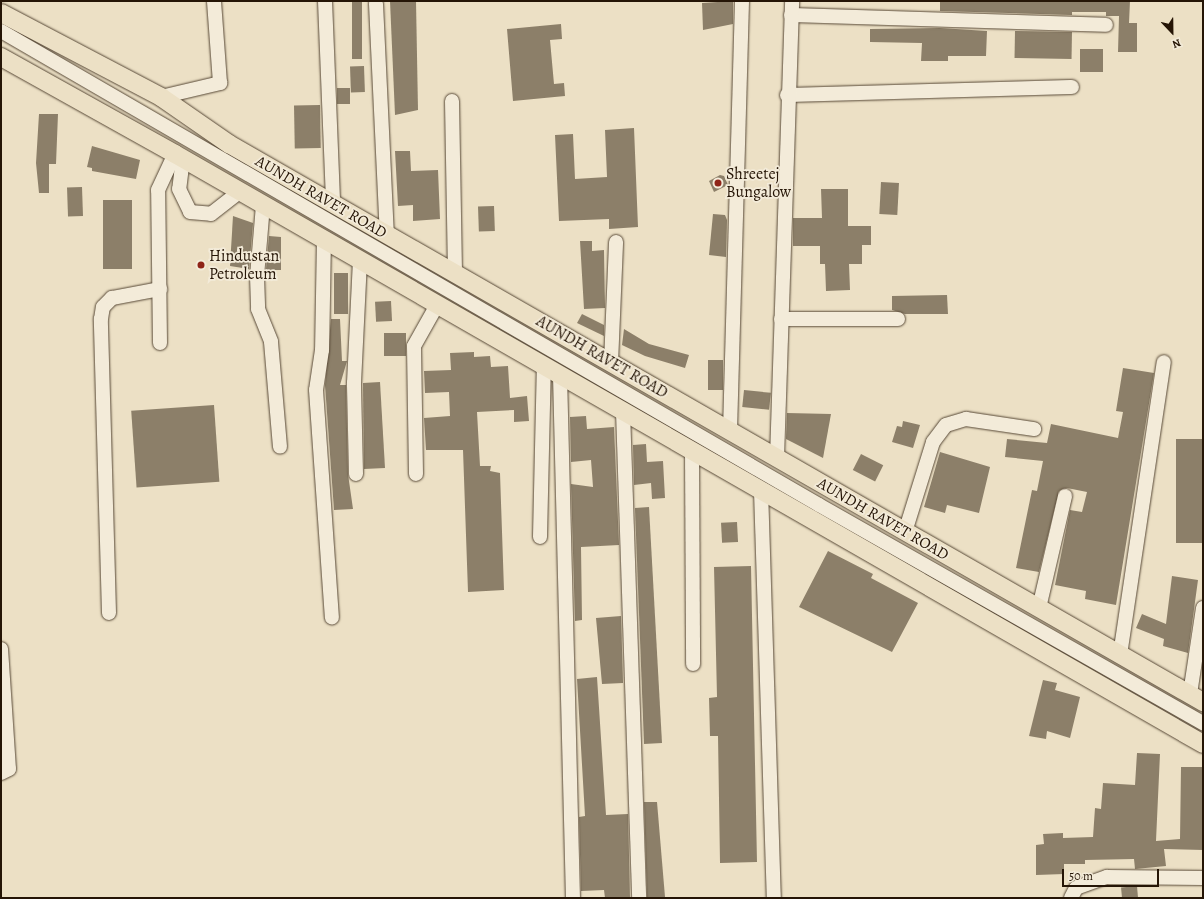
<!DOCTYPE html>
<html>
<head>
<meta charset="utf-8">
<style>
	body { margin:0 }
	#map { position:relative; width:1204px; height:899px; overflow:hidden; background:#ece0c5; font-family:Alegreya,serif }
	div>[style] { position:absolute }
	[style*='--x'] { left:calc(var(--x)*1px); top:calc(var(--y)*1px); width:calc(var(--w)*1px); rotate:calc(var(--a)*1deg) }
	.building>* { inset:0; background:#8c7f69; transform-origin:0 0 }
	.roads { filter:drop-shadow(0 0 1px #574836) drop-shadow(0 0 1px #574836) }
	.minor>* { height:14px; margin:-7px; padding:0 7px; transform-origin:7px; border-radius:7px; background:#f3ebd9 }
	.major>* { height:18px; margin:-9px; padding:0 9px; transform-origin:9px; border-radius:9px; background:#ece0c5 }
	.dots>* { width:11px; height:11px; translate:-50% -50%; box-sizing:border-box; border:2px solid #f3ebd9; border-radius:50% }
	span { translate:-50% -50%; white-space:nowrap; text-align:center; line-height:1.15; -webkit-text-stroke:3.5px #f3ebd9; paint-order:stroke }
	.poi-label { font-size:16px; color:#251506 }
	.left { translate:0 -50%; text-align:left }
	.street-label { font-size:16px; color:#251506 }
	.frame { position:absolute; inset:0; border:2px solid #251506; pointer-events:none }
	.north { position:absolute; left:1152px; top:12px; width:40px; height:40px; -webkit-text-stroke:3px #f3ebd9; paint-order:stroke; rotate:158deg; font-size:11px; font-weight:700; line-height:16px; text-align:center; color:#251506 }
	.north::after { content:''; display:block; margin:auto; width:14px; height:18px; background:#251506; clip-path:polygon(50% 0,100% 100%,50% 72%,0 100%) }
	.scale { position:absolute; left:1062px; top:869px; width:97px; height:18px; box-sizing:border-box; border:2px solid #251506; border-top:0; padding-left:5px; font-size:12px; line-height:14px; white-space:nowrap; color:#251506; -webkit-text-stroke:3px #f3ebd9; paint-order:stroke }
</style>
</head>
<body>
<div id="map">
	<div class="building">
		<i style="left:352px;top:1px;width:10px;height:58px"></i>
		<i style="clip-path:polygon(390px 1px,416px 1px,418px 110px,395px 115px)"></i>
		<i style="clip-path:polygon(733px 1px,733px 24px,703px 30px,702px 3px)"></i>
		<i style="clip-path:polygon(940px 1px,1130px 1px,1129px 23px,1137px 23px,1137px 52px,1118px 52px,1119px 16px,1106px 16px,1106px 12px,1072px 12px,1072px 15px,940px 11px)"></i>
		<i style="clip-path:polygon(561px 24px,562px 39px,550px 40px,554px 84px,564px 83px,565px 96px,513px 101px,507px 29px)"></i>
		<i style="clip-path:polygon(940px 28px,987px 31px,986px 56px,948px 56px,948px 61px,921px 61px,922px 43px,870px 42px,870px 29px)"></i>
		<i style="left:1015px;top:31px;width:57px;height:27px;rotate:1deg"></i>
		<i style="left:1080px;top:49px;width:23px;height:23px"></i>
		<i style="left:364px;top:66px;width:26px;height:14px;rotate:88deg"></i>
		<i style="left:337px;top:88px;width:13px;height:16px"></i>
		<i style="left:320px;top:105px;width:43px;height:26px;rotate:89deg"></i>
		<i style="clip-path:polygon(39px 114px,58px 114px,56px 164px,49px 164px,49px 193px,39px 193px,36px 163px)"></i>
		<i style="clip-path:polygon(634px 128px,638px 227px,609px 229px,609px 219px,559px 221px,555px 135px,573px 134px,575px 179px,607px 177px,605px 130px)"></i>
		<i style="clip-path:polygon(92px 146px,140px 160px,136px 179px,92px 171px,92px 168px,87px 167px)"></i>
		<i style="clip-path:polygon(395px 151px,410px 151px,411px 171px,438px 170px,440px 219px,413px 221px,413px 205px,398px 206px)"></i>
		<i style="clip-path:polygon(720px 175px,724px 176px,728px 185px,714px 192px,709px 181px)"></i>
		<i style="left:881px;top:182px;width:18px;height:32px;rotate:3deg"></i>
		<i style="left:82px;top:187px;width:29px;height:15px;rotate:88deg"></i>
		<i style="clip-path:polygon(821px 189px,848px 189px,848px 226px,871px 226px,871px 245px,862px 245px,862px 264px,849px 264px,850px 290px,826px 291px,825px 264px,820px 264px,820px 246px,793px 246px,793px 218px,822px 218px)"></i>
		<i style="left:103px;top:200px;width:29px;height:69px"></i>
		<i style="left:494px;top:206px;width:25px;height:16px;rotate:88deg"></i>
		<i style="clip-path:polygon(713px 214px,725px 215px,727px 220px,726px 257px,709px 255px)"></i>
		<i style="clip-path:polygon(233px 216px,253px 223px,249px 269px,230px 266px)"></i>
		<i style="clip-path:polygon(269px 236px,281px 237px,281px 270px,266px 270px)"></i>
		<i style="clip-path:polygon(580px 241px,592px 241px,592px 251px,604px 250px,605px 308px,584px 309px)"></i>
		<i style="left:334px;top:273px;width:14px;height:41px"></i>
		<i style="clip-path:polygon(947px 295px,948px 314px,905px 314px,892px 310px,892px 296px)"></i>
		<i style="left:391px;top:301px;width:20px;height:16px;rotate:87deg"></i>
		<i style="clip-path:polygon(582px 314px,604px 325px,604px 336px,577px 323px)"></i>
		<i style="clip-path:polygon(331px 319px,340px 319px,342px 361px,347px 361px,340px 385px,346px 385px,348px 474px,353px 509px,334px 510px,325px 385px)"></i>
		<i style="clip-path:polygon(624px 329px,649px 344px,689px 355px,685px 368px,645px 356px,622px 345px)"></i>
		<i style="left:406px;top:333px;width:23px;height:22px;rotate:90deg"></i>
		<i style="clip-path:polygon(474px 352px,474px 357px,490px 356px,491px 367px,508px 366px,510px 398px,527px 396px,529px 421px,514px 422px,514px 410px,477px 412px,480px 466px,491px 466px,490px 471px,500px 473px,504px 590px,468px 592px,463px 450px,426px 450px,424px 418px,450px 416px,449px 392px,425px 393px,424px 371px,451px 370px,450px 353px)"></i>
		<i style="left:708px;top:360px;width:15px;height:30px"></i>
		<i style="clip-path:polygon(1123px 368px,1154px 373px,1116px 605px,1085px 599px,1086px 591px,1055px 585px,1070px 510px,1082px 512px,1087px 492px,1067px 488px,1059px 491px,1039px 572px,1016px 568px,1032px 490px,1037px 491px,1043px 461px,1005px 457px,1007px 439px,1047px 443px,1051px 424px,1118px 438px,1123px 412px,1116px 411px)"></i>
		<i style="clip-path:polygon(380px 382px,385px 468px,364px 469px,363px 383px)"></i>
		<i style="left:744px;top:390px;width:27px;height:17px;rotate:6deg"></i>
		<i style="left:214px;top:405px;width:77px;height:83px;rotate:86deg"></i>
		<i style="clip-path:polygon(787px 413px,831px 414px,823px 458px,786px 439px)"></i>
		<i style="clip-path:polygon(586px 416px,587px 429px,614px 427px,619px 545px,581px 547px,582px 620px,575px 621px,571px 484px,593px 487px,591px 460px,571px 462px,570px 417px)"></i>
		<i style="clip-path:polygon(903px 421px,920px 425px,913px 448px,892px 442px,897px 426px,902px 427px)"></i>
		<i style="left:1176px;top:439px;width:27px;height:104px"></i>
		<i style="clip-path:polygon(646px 444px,647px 462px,663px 461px,665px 498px,652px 499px,651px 483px,634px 485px,633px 445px)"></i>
		<i style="clip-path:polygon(940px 452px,990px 467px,979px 513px,947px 505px,945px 513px,924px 507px)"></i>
		<i style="left:861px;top:454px;width:25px;height:18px;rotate:27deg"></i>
		<i style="clip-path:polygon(649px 507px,662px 743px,644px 744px,635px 508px)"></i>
		<i style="left:737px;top:522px;width:20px;height:16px;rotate:87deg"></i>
		<i style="clip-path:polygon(828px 551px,873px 574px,871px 578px,918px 603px,892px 652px,799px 607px)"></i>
		<i style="clip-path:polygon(751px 566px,757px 862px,720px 863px,718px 736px,710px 736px,709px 698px,717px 697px,714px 567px)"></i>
		<i style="clip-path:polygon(1172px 576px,1198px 580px,1188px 653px,1163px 646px,1164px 639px,1136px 628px,1142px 614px,1166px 624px)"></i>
		<i style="clip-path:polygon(621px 616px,623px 683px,602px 684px,596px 618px)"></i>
		<i style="clip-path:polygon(597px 677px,606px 815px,628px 814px,630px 898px,605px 898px,604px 890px,581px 891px,579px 817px,585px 816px,577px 679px)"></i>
		<i style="clip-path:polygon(1043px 680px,1057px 683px,1055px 690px,1080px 697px,1070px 738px,1047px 731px,1046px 739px,1029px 736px)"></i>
		<i style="clip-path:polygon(1137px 753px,1160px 754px,1156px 841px,1180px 839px,1181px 767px,1203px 767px,1203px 850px,1164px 849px,1166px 866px,1135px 869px,1134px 859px,1085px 860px,1085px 864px,1064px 864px,1064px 874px,1036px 875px,1036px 845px,1044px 844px,1043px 834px,1063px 833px,1063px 838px,1093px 837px,1095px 808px,1101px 809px,1103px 783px,1135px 785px)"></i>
		<i style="clip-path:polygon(644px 802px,657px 802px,665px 897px,647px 898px)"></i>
		<i style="left:1137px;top:886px;width:12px;height:16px;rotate:85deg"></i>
	</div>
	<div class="roads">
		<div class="minor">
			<i style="--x:325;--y:1;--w:203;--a:87.7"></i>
			<i style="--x:376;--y:4;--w:231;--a:87.3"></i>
			<i style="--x:791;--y:15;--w:315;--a:1.8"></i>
			<i style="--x:1;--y:31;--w:945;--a:30.09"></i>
			<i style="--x:819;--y:505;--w:442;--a:29.6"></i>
			<i style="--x:787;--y:95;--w:285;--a:-1.6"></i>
			<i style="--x:161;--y:97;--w:61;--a:-13.3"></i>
			<i style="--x:220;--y:83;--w:82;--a:-94.2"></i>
			<i style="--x:452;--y:101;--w:170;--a:89"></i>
			<i style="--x:183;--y:158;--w:31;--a:97"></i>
			<i style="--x:179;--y:189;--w:25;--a:64"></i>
			<i style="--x:190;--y:212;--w:21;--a:5"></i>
			<i style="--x:211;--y:214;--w:37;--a:-38"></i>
			<i style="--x:263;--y:205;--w:71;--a:94.8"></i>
			<i style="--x:257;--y:276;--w:33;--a:88"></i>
			<i style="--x:258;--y:309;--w:35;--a:68"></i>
			<i style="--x:271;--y:342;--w:105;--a:85.1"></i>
			<i style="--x:324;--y:239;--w:111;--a:91"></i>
			<i style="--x:322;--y:350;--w:40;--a:98.5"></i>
			<i style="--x:316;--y:390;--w:228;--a:86"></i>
			<i style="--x:781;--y:319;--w:117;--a:0"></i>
			<i style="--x:160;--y:343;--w:153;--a:-90.7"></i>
			<i style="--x:158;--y:190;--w:40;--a:-65"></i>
			<i style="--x:611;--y:363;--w:121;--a:-87.6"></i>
			<i style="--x:560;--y:375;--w:523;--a:88.58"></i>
			<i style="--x:623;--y:411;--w:487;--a:88.1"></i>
			<i style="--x:730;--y:431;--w:430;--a:-88.4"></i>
			<i style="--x:692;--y:451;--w:213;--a:89.7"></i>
			<i style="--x:777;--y:458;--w:457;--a:-88.1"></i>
			<i style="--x:356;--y:474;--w:91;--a:-91.3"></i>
			<i style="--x:354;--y:383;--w:123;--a:-87.2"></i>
			<i style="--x:416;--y:474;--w:128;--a:-90.9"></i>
			<i style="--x:414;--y:346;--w:47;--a:-60.7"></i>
			<i style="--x:761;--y:490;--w:408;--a:88.2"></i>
			<i style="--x:905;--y:532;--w:94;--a:-72.7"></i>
			<i style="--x:933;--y:442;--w:21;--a:-53"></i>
			<i style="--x:946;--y:425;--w:21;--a:-17"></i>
			<i style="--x:966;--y:419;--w:69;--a:8.4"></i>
			<i style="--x:540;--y:537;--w:171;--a:-88.7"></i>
			<i style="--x:1039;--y:608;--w:115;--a:-76.9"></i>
			<i style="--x:109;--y:613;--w:294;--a:-91.6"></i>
			<i style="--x:101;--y:319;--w:12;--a:-81"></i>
			<i style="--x:103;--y:307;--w:13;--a:-45"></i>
			<i style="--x:112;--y:298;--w:49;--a:-10.6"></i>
			<i style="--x:1;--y:649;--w:120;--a:86.2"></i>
			<i style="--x:9;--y:769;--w:9;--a:153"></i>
			<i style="--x:1120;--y:655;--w:296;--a:-81.5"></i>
			<i style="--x:1190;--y:694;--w:87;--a:-81.4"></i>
			<i style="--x:1071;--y:898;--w:11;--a:-63"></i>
			<i style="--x:1076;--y:888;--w:33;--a:-20"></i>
			<i style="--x:1107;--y:877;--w:96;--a:0.6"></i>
		</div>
		<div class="major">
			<i style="--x:1;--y:13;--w:181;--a:27.7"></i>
			<i style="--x:161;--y:97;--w:83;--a:34.7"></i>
			<i style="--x:229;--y:144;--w:1123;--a:29.81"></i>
			<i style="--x:1;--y:57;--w:199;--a:29.1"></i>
			<i style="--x:175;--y:154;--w:1185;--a:29.85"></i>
		</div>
	</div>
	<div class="dots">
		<i style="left:718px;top:183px;background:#8f2418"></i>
		<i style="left:201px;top:265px;background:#8f2418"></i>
	</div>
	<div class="poi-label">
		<span class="left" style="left:726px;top:183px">Shreetej<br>Bungalow</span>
		<span class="left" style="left:209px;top:265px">Hindustan<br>Petroleum</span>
	</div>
	<div class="street-label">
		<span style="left:321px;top:197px;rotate:30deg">AUNDH RAVET ROAD</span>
		<span style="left:602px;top:357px;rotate:30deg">AUNDH RAVET ROAD</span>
		<span style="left:883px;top:519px;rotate:30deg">AUNDH RAVET ROAD</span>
	</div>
	<div class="frame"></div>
	<div class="north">N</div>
	<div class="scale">50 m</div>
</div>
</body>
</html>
